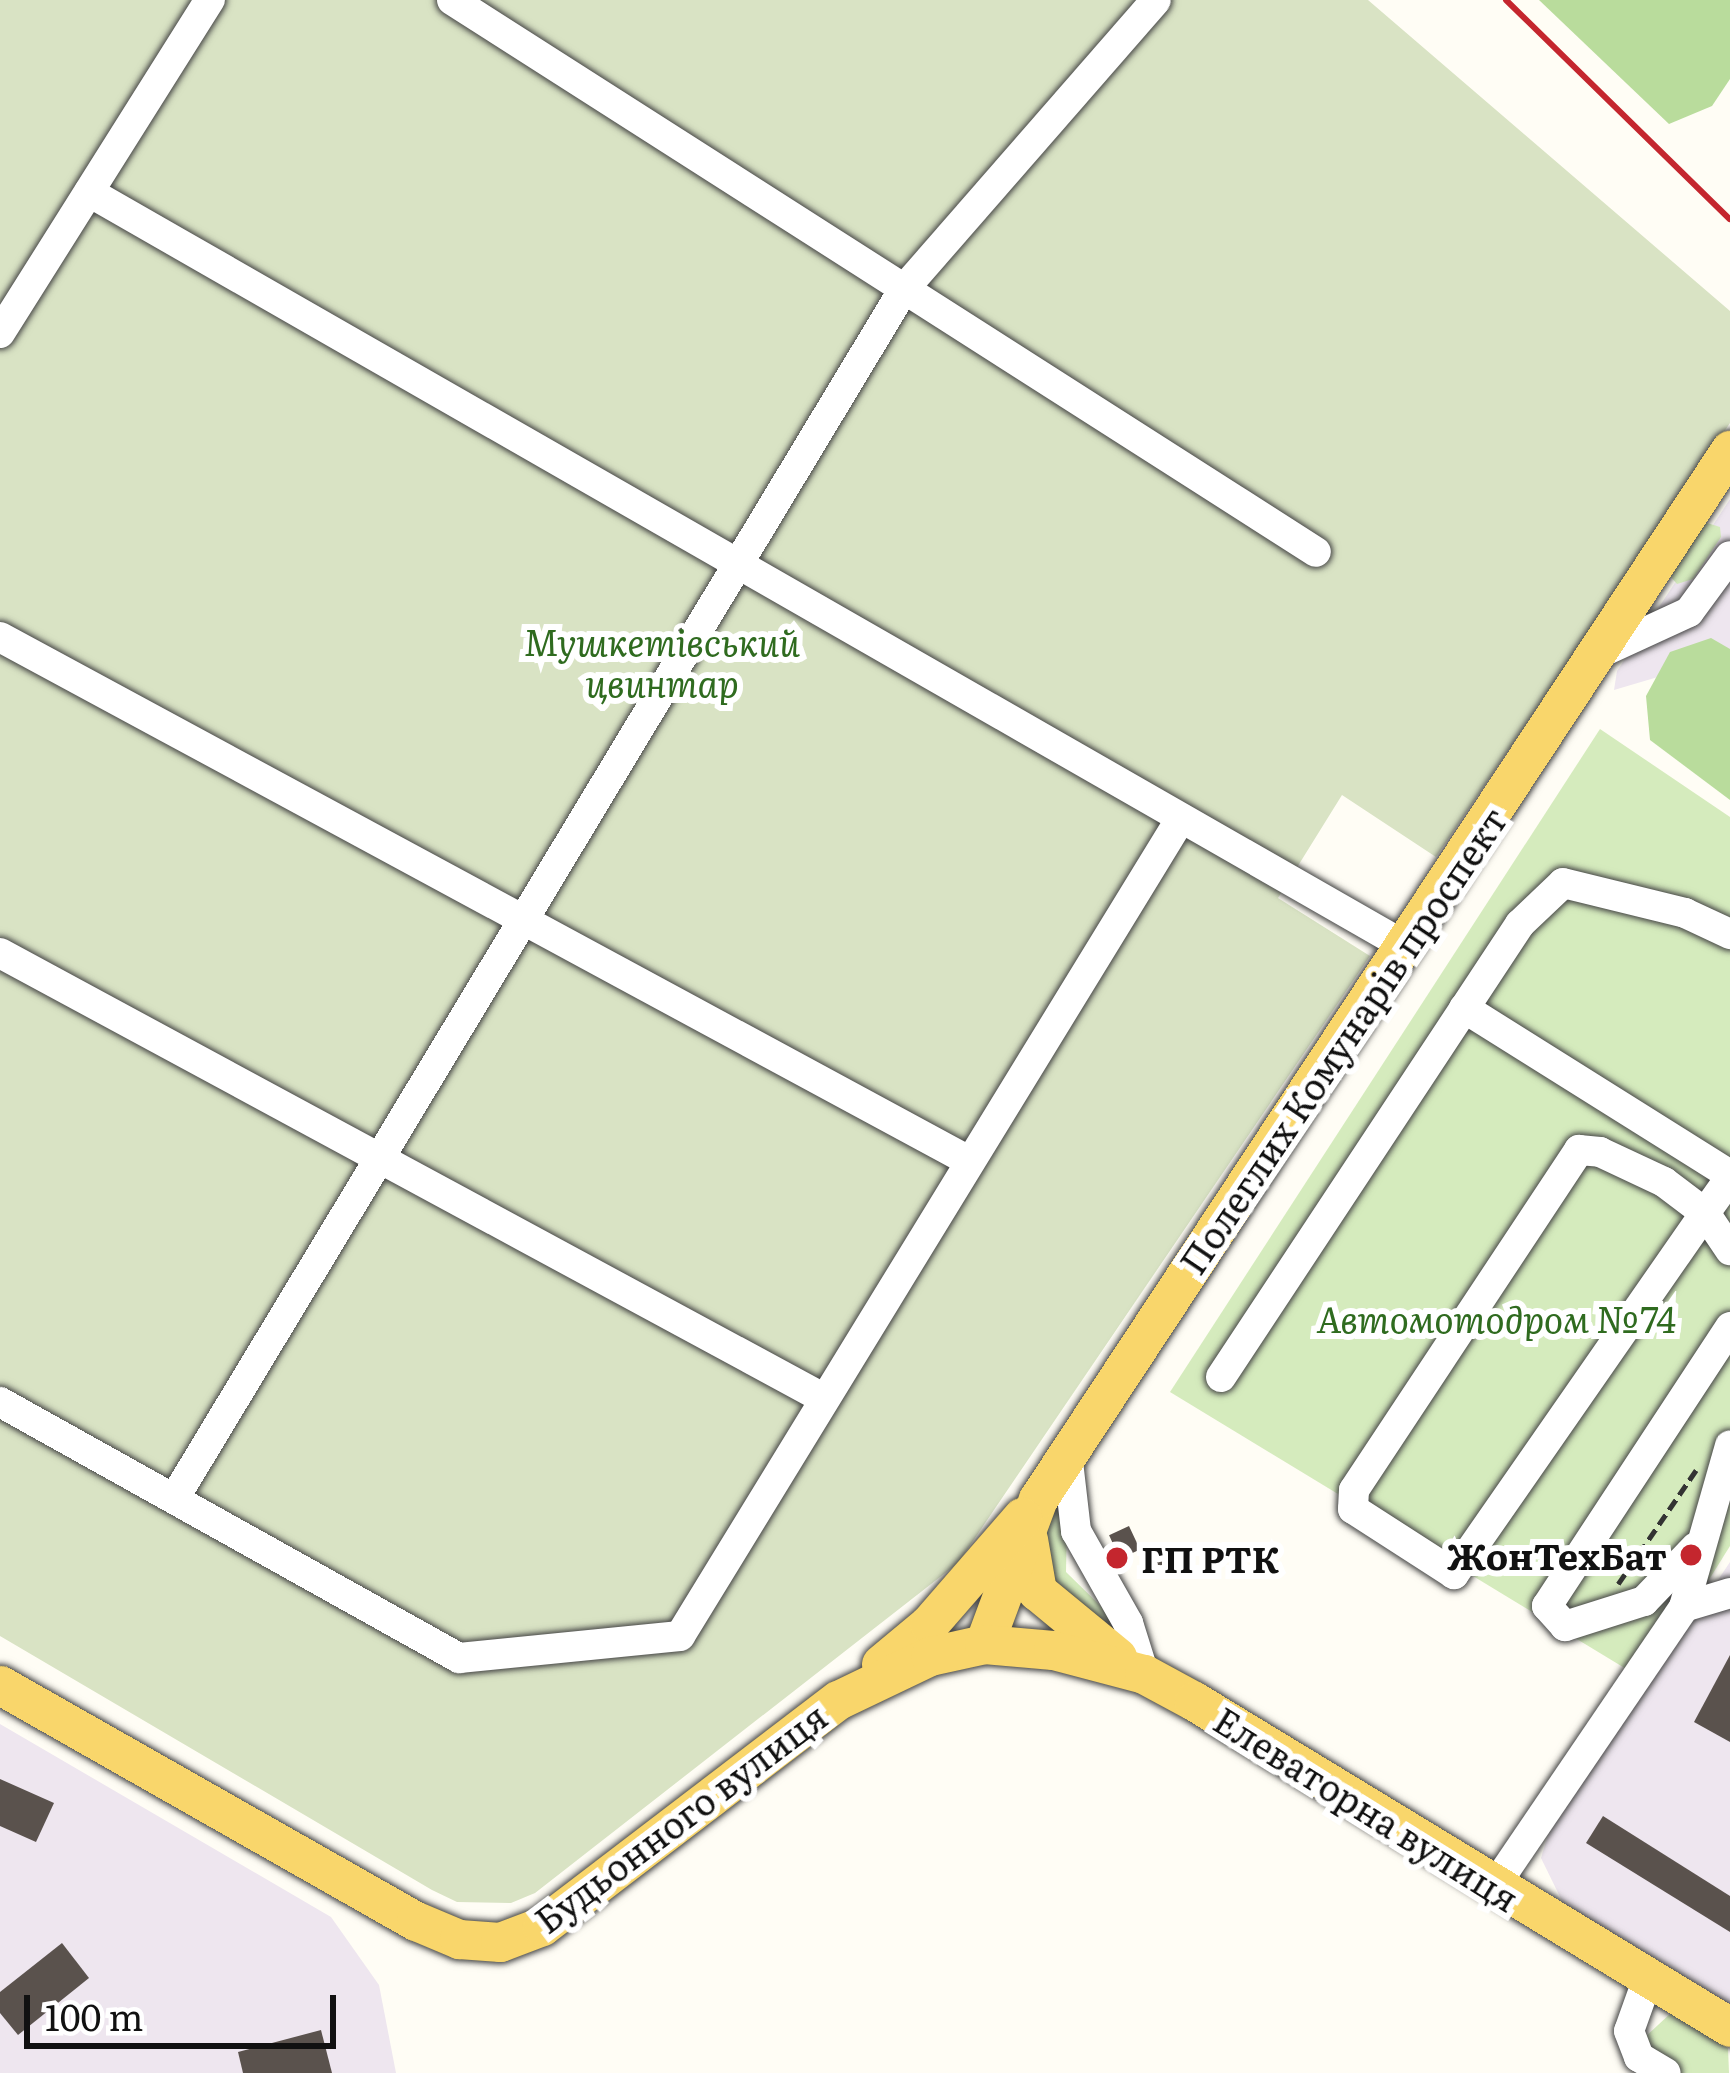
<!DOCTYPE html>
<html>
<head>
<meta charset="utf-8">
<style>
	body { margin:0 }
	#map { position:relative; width:1730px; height:2073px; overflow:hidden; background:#fffdf5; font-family:Literata,serif }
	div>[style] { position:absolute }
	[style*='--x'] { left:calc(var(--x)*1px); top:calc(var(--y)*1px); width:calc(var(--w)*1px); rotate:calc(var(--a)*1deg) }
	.industrial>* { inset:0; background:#eee6ef }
	.green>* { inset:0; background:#d5ebbd }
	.forest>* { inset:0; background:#b9dc9c }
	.cemetery>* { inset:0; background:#d9e3c4 }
	.building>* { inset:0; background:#5a524d; transform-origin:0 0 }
	.path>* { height:4.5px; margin-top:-2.25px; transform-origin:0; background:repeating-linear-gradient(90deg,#333 0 12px,transparent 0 18px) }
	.roads { filter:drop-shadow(0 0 3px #444) drop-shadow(0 0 3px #444) }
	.minor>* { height:30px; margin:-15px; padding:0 15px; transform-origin:15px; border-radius:15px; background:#fff }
	.major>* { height:39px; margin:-19.5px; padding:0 19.5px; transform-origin:19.5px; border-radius:19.5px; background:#f9d66b }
	.rail>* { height:6px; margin:-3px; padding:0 3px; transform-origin:3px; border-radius:3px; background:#c4262e }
	.dots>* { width:33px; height:33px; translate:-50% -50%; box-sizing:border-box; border:6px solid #fff; border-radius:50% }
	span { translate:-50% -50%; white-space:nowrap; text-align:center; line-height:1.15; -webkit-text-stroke:12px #fff; paint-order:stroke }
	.park-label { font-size:36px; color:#2f6b1f; font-style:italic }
	.street-label { font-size:36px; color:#111 }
	.poi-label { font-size:36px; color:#111; font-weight:700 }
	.right { translate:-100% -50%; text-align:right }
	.left { translate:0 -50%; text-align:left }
	.scale { position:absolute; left:24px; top:1995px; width:312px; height:54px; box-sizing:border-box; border:6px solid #111; border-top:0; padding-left:15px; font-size:36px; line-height:42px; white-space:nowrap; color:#111; -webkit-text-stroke:9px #fff; paint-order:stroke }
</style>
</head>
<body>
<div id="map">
	<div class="industrial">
		<i style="clip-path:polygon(1730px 499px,1730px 673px,1668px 674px,1614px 690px,1617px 671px)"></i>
		<i style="clip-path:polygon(1730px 1562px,1730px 2006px,1564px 1905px,1541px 1858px,1548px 1835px)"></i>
		<i style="clip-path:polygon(0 1724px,331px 1917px,379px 1985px,396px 2073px,0 2073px)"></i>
	</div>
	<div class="green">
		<i style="clip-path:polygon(1704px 522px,1720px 527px,1721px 537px,1693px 579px,1677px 584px,1670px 576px)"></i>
		<i style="clip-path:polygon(1600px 729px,1730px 817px,1730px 1546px,1646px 1681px,1170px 1392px)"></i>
		<i style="clip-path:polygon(1068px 1478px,1066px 1572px,1116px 1621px,1113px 1636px,1048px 1589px,1043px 1527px)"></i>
		<i style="clip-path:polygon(1672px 2012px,1728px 2048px,1729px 2073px,1676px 2073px,1643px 2039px)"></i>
	</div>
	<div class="forest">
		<i style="clip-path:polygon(1539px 0,1730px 0,1730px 79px,1712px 106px,1669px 124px)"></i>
		<i style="clip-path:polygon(1711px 638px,1730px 649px,1730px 800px,1650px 740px,1646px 696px,1670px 652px)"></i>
	</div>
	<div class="cemetery">
		<i style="clip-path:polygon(0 0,1368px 0,1730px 311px,1730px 423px,1436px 857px,1342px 795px,1278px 898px,1370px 956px,958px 1563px,535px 1893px,511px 1903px,457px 1902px,432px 1890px,0 1636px)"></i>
	</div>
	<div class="building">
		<i style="left:1129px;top:1526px;width:26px;height:22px;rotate:65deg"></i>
		<i style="clip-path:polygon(1169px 1548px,1175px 1563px,1160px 1572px,1155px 1556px)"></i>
		<i style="clip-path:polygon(1730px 1655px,1730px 1742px,1694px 1722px)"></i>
		<i style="clip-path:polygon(0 1779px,54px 1803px,36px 1842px,0 1826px)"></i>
		<i style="clip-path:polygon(1603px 1816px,1730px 1896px,1730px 1932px,1586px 1843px)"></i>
		<i style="clip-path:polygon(62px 1943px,89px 1978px,18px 2035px,0 2013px,0 1992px)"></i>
		<i style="clip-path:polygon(321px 2030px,332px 2073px,243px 2073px,238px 2052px)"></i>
	</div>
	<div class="path">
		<i style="--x:1618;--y:1584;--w:138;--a:-55.6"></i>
	</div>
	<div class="roads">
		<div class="minor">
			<i style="--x:452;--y:0;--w:1025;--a:32.57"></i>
			<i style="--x:89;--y:192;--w:1517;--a:29.81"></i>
			<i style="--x:0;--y:333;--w:394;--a:-57.8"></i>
			<i style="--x:0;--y:637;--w:1102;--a:28.4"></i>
			<i style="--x:1598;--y:654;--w:100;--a:-24.8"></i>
			<i style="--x:1689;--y:612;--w:69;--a:-53.8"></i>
			<i style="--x:0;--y:953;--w:936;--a:28.4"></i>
			<i style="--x:1464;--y:1008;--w:314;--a:32.1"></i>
			<i style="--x:1579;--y:1150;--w:21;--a:5"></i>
			<i style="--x:1600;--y:1152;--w:71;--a:25.1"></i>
			<i style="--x:1664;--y:1182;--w:51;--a:37.1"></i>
			<i style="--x:1705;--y:1213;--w:440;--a:124.8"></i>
			<i style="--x:1454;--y:1574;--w:120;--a:-147.2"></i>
			<i style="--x:1353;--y:1509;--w:19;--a:-87"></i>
			<i style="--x:1354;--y:1490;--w:408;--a:-56.5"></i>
			<i style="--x:1730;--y:1178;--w:43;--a:125.5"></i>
			<i style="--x:1705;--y:1213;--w:45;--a:56"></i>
			<i style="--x:1221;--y:1377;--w:543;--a:-56.57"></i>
			<i style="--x:1520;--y:924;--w:59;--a:-43.6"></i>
			<i style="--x:1563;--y:883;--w:126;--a:13.8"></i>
			<i style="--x:1685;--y:913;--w:50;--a:25"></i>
			<i style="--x:0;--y:1402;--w:526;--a:29.15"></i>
			<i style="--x:459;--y:1658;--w:222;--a:-5.7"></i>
			<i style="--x:680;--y:1636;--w:959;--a:-58.51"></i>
			<i style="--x:1067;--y:1453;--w:79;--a:83.4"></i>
			<i style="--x:1076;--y:1531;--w:106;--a:60.5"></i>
			<i style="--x:1128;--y:1623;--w:53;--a:72.6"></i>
			<i style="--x:174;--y:1499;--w:1413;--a:-58.9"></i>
			<i style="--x:904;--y:289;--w:383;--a:-48.9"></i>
			<i style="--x:1696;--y:1547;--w:75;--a:133.9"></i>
			<i style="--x:1644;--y:1601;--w:83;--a:162.4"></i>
			<i style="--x:1565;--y:1626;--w:27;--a:-132"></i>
			<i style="--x:1547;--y:1606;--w:334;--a:-56.7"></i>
			<i style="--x:1684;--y:1607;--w:48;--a:-16.9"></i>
			<i style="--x:1494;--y:1887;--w:338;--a:-55.8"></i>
			<i style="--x:1684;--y:1607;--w:168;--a:-74.1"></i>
			<i style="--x:1648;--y:1978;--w:56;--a:109.7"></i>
			<i style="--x:1629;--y:2031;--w:28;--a:69"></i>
			<i style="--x:1639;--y:2057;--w:31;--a:31"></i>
		</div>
		<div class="major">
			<i style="--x:1028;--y:1539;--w:53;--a:80.2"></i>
			<i style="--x:1037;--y:1591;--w:104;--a:39.5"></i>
			<i style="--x:984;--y:1644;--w:155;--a:-69.6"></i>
			<i style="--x:1038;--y:1499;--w:1257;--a:-56.59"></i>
			<i style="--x:881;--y:1664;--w:62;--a:-39.8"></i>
			<i style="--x:929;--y:1624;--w:142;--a:-49"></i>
			<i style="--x:0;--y:1685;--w:478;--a:29.6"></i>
			<i style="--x:416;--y:1921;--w:47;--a:22.7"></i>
			<i style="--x:459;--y:1939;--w:41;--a:4.2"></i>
			<i style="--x:500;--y:1942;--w:45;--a:-20.9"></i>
			<i style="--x:542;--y:1926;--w:372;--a:-37.4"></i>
			<i style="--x:838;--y:1700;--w:102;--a:-25.6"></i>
			<i style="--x:930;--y:1656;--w:55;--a:-12.5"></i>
			<i style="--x:984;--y:1644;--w:69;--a:5"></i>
			<i style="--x:1053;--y:1650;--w:94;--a:14.8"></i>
			<i style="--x:1144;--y:1674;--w:57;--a:28.4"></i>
			<i style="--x:1194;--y:1701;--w:627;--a:31.31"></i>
		</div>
	</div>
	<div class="rail">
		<i style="--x:1506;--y:0;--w:313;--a:44.4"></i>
	</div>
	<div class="dots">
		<i style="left:1691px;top:1555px;background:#c4262e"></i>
		<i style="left:1117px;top:1558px;background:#c4262e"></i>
	</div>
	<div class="park-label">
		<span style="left:662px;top:661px">Мушкетівський<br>цвинтар</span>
		<span style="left:1496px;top:1318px">Автомотодром №74</span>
	</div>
	<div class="street-label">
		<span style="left:1342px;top:1040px;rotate:-56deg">Полеглих Комунарів проспект</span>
		<span style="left:1367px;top:1808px;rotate:32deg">Елеваторна вулиця</span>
		<span style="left:680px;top:1817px;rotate:-37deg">Будьонного вулиця</span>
	</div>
	<div class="poi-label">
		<span class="right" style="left:1667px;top:1555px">ЖонТехБат</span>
		<span class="left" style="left:1141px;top:1558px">ГП РТК</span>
	</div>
	<div class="scale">100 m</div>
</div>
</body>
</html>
